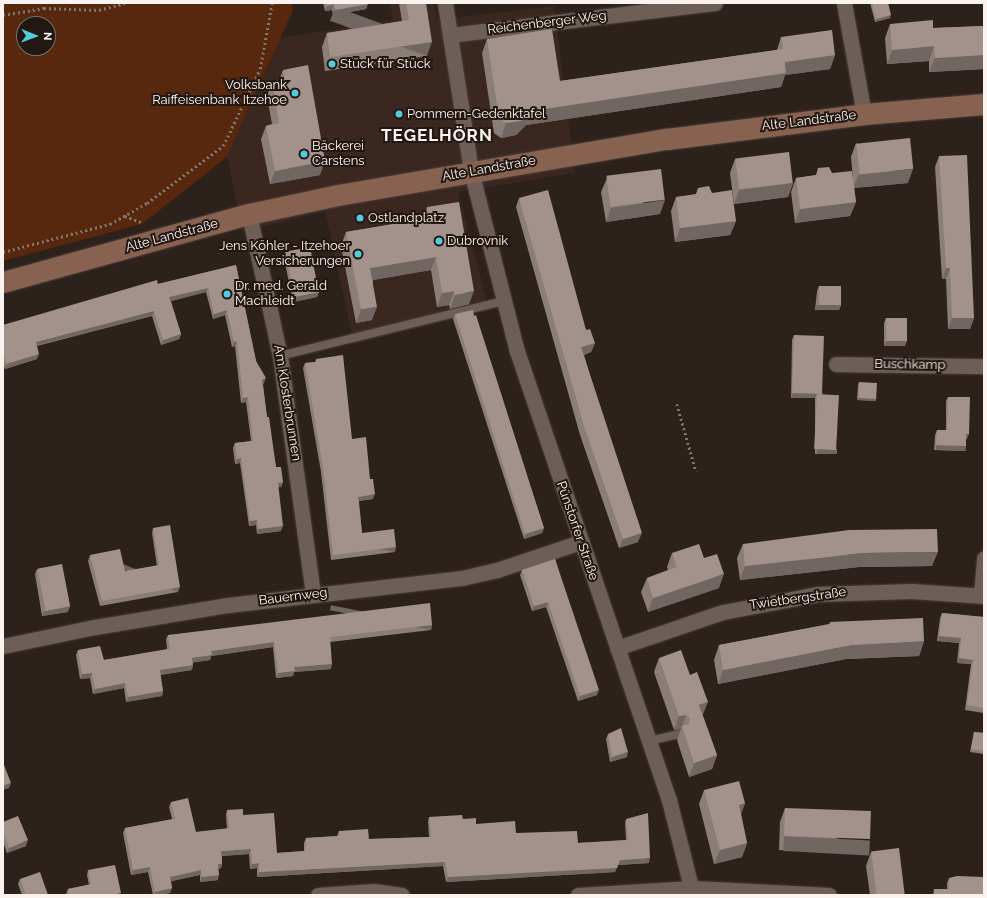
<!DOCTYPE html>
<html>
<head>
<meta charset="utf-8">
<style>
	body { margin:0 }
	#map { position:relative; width:987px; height:898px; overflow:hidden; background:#2d211b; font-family:Raleway,sans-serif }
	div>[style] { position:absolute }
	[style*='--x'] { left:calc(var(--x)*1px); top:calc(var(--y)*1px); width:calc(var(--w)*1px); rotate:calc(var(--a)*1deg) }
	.built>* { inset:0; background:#3a2820 }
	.green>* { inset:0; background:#57270e }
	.path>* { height:2.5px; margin-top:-1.25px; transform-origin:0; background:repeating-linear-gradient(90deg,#807670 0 2px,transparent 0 5px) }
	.roads { filter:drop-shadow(0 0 1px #483d39) drop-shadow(0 0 1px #483d39) }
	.lane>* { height:8px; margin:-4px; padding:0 4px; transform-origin:4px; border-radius:4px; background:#6d5f58 }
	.street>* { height:15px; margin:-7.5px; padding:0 7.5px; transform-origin:7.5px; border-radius:7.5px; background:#6d5f58 }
	.secondary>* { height:21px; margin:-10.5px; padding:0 10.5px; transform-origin:10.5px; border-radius:10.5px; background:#876250 }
	.wall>* { inset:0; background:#8b7e78 }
	.shaded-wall>* { inset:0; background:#716661; transform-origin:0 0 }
	.building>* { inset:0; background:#a2928b; transform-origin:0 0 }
	.dots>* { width:11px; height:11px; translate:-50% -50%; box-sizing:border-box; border:2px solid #231712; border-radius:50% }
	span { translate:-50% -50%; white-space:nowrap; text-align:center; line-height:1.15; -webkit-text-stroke:4px #231712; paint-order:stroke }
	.street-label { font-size:13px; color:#fbf3ef }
	.poi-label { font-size:13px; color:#fbf3ef }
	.left { translate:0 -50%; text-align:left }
	.right { translate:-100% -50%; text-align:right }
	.district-label { font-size:17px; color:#fbf3ef; font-weight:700; letter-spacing:1px }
	.frame { position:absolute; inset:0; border:4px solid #fbf3ef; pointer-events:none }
	.north { position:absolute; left:16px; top:16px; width:40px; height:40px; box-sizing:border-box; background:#231712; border:1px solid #796f6a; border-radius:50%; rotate:91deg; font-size:11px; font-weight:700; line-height:16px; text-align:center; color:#fbf3ef }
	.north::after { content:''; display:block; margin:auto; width:14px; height:18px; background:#54cadd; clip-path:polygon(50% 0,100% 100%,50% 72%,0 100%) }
</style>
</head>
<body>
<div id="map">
	<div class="built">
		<i style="clip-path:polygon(390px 3px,434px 3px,437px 20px,554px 6px,575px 173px,458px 192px,489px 310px,354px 344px,325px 211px,243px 232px,227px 157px,280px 38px,393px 20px)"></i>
	</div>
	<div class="green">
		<i style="clip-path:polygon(evenodd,3px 3px,292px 3px,293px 10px,227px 157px,142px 224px,3px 261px,3px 3px,24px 24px,48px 24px,48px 48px,24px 48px,24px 24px)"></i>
	</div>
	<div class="path">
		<i style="--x:3;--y:15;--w:42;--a:-9.7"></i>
		<i style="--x:44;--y:8;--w:55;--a:2.1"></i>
		<i style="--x:99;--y:10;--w:28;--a:-15"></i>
		<i style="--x:125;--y:216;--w:19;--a:21"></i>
		<i style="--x:3;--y:252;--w:111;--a:-14.7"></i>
		<i style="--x:110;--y:224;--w:43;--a:-29.6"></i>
		<i style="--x:147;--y:203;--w:95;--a:-36.9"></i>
		<i style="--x:223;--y:146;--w:85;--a:-64.3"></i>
		<i style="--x:260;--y:69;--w:67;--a:-79.7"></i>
		<i style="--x:677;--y:404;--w:70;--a:74.2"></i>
	</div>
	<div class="roads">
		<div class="lane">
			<i style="--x:280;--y:356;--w:231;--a:-13.8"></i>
			<i style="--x:649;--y:741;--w:32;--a:-13"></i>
		</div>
		<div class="street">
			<i style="--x:445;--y:3;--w:170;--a:81.2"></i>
			<i style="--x:471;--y:171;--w:186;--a:75.7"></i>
			<i style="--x:517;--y:351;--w:474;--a:71.3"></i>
			<i style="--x:669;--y:800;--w:98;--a:75.8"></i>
			<i style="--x:844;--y:3;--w:113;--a:79.8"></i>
			<i style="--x:450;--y:35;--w:267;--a:-6.9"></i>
			<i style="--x:249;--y:214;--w:145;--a:77.7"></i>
			<i style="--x:280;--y:356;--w:239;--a:82.1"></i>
			<i style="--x:836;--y:364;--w:148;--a:0.8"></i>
			<i style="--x:981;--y:595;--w:37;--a:-85"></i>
			<i style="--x:3;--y:646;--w:94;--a:-11.7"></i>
			<i style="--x:95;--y:627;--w:135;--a:-9.4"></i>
			<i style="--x:228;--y:605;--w:236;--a:-6.6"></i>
			<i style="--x:462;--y:578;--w:36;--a:-13"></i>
			<i style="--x:497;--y:570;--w:88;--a:-18.6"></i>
			<i style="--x:617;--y:648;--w:112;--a:-18.8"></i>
			<i style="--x:723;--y:612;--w:96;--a:-10.8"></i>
			<i style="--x:817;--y:594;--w:95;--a:-1.8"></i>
			<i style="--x:912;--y:591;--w:72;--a:4"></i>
			<i style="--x:318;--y:895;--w:56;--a:-4.1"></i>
			<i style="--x:374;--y:891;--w:28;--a:8"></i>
			<i style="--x:578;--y:895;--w:115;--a:-3.5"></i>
			<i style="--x:693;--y:888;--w:136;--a:2.9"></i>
		</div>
		<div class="secondary">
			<i style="--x:3;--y:282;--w:255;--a:-15.5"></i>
			<i style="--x:249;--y:214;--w:91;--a:-12.1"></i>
			<i style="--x:338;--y:195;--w:334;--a:-9.7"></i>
			<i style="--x:667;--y:139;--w:199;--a:-7.2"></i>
			<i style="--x:864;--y:114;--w:120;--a:-4.8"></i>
		</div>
	</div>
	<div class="wall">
		<i style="clip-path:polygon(323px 3px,368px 3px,368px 4px,366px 9px,333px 15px,332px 10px,325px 11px)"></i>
		<i style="clip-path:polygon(399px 3px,426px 3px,427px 56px,325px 71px,322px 47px,327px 33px,402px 21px)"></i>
		<i style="clip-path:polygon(870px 3px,888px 3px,890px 18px,875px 22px)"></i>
		<i style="clip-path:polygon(890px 24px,933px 28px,984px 26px,984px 69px,929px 72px,929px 61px,887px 64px,885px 38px)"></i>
		<i style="clip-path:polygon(781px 37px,835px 55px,830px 69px,785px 75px,781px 87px,526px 125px,516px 135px,501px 138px,494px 133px,482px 53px,487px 39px,560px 81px,777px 50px)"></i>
		<i style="clip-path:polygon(283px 70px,320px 175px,270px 184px,261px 139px,266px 126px,272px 124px,267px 96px,272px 82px,279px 81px)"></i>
		<i style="clip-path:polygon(856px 143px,908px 183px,854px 188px,856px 202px,850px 216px,795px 223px,791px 192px,796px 178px,832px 173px,853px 179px,851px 157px)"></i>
		<i style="clip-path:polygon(939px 156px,974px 318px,970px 329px,948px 329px,946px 279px,942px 279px,935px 167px)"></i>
		<i style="clip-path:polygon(735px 159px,793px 183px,788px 197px,734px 204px,730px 173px)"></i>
		<i style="clip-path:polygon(607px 178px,660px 214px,606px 222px,601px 192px)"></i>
		<i style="clip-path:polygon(712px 193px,736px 221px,730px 235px,675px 242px,671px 211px,676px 197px)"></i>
		<i style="clip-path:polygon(519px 198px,586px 330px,595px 343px,591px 352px,584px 355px,638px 542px,619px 548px,580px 435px,516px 207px)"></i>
		<i style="clip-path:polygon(427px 207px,469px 304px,450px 309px,449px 305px,437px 307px,431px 270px,373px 280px,372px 320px,356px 323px,341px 246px,346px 232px,423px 219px)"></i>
		<i style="clip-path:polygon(285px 252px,319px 292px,317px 297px,293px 302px,284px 258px)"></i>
		<i style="clip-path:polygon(236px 265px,256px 361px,264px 383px,263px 384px,267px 417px,276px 467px,283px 482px,281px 487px,278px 487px,281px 531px,257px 534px,256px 525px,249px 526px,240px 463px,235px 464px,233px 448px,235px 443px,251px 441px,246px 402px,241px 403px,235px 346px,232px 347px,225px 315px,213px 319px,206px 292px,171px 301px,181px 334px,179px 339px,161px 345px,152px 316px,37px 346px,37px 359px,5px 369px,3px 363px,3px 325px,158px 284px)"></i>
		<i style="clip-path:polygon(819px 286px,841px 305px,839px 310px,815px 310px,817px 291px)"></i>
		<i style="clip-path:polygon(455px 314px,474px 316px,544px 528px,542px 533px,524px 539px,453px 319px)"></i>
		<i style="clip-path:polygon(886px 318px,905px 346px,884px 346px,884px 323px)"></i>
		<i style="clip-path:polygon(794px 335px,822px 394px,836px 454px,815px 454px,815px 398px,791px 398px,792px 340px)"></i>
		<i style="clip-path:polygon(316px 359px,370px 479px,373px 499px,359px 501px,362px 533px,395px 552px,331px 560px,321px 472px,303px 368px,305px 363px,315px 362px)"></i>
		<i style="clip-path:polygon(859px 382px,876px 398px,876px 401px,857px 400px,858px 385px)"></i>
		<i style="clip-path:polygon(948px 397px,967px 439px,966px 439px,966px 446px,964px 451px,934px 450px,935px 435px,937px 430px,946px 430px,946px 401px)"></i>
		<i style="clip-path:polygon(153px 528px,178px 592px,100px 606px,88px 561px,90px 555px,125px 571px,157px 566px,152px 533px)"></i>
		<i style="clip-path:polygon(743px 544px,932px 566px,859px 567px,740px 580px,737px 558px)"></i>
		<i style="clip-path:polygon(672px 553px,704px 558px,719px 588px,648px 612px,641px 592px,647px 578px,668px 570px,667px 567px)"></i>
		<i style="clip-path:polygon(555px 559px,597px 695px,578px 701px,546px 607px,532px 611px,520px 575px,522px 570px)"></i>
		<i style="clip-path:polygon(37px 569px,68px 612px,42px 616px,35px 574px)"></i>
		<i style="clip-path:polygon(942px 613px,984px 617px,984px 713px,965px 710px,971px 664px,957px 663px,959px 643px,937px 641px,940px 618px)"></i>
		<i style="clip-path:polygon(830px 622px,924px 641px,919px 656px,846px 659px,718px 684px,714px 660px,719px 645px,829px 624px)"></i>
		<i style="clip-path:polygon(432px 625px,431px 630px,330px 642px,331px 669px,294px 672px,293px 676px,276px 678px,273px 647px,211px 656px,210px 660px,193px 662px,192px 670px,160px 675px,163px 691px,162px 696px,126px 702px,124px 688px,93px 694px,90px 678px,80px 679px,76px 655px,78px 650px,104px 660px,167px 649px,166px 639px,168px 635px)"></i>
		<i style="clip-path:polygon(659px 658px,703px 716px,717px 755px,712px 769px,689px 777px,677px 740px,681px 729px,674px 730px,654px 672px)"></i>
		<i style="clip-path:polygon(974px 732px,984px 733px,984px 754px,970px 752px)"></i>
		<i style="clip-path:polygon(608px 734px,627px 757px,610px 762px,606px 739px)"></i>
		<i style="clip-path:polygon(704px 790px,745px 803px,741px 814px,747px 843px,742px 857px,714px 864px,699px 804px)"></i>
		<i style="clip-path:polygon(171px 802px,196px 832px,227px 829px,226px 815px,227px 810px,243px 815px,277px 853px,304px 851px,304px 843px,306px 838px,337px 836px,339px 831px,369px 839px,429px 837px,428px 822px,429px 817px,463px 819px,476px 824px,516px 833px,578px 843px,626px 840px,625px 823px,626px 819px,649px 863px,618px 865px,615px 872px,446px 882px,443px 866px,257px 877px,257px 868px,250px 869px,249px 854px,222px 856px,222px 864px,221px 868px,218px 869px,218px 880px,200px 882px,200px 875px,171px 881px,172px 888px,170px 893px,160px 895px,153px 895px,148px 872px,131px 875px,123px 833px,125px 828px,172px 819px,169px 807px)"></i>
		<i style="clip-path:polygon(785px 808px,864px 854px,779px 850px,780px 822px)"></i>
		<i style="clip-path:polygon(3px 822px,26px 846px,7px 853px,3px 842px)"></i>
		<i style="clip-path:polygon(871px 852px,905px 895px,870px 895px,866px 866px)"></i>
		<i style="clip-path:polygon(88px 870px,120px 895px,67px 895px,66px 894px,68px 889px,89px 885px,87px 875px)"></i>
		<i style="clip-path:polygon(949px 878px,984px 895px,933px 895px,934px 889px,947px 889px,947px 883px)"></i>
		<i style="clip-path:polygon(20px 879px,48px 895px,22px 895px,18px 884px)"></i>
	</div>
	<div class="shaded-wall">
		<i style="clip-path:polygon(334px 4px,332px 10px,325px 11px,327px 6px)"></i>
		<i style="clip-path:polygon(368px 4px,366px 9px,333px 15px,335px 10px)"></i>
		<i style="clip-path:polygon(891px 15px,890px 18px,875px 22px,876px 19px)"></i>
		<i style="left:432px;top:42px;width:15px;height:103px;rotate:110deg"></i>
		<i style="clip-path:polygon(934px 46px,929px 61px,887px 64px,892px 50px)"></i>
		<i style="clip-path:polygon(835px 55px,830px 69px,785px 75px,781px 87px,526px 125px,516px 135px,501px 138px,506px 123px,531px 111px,785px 62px)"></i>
		<i style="clip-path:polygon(984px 55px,984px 69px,929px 72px,935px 58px)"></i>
		<i style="clip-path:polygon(325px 161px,320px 175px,270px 184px,275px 171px)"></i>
		<i style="clip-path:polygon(913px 169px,908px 183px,853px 188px,859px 174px)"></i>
		<i style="clip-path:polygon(793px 183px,788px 197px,734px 204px,739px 190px)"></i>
		<i style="clip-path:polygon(665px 200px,660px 214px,606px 222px,611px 208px)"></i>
		<i style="clip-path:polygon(856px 202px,850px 216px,795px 223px,800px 209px)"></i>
		<i style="clip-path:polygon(736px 221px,730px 235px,675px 242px,680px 228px)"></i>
		<i style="clip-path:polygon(436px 257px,431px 270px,366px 281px,370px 268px)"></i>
		<i style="clip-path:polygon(946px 268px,950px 268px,946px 279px,942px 279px)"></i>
		<i style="clip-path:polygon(208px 288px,206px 292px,168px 302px,169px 297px)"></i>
		<i style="clip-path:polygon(454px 291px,449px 305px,437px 307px,442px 293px)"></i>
		<i style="clip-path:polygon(474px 291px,469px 304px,450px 309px,455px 295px)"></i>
		<i style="clip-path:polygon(319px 292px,317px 297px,293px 302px,294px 297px)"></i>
		<i style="clip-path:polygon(817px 305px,841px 305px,839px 310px,815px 310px)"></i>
		<i style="clip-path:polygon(377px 307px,372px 320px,356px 323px,361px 309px)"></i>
		<i style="clip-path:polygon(227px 310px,225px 315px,213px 319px,214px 314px)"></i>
		<i style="clip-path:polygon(154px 311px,152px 316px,34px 346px,36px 342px)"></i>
		<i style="clip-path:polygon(952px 318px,974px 318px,970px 329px,948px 329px)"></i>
		<i style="clip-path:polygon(181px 334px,179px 339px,161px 345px,163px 340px)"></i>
		<i style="clip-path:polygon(237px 341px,235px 346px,232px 347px,234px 342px)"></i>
		<i style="clip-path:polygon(886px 341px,907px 341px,905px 346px,884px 346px)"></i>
		<i style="clip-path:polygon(595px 343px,591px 352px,578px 357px,581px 347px)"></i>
		<i style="clip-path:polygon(39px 354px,37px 359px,5px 369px,6px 364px)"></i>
		<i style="clip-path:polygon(266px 378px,264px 383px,261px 385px,262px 380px)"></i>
		<i style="clip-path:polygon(793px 393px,823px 393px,821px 398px,817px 394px,815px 398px,791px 398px)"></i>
		<i style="clip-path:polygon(248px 397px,246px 402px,241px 403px,243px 398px)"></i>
		<i style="clip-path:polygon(858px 398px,876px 398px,876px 401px,857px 400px)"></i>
		<i style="clip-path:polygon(966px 434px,969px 434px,967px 439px,964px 439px)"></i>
		<i style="left:936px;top:445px;width:30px;height:5px;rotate:2deg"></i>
		<i style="left:817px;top:449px;width:20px;height:5px"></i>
		<i style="clip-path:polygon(241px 458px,240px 463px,235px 464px,237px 459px)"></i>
		<i style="clip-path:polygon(283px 482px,281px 487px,276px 488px,278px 483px)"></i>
		<i style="clip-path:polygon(375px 494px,373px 499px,356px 501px,358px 497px)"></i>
		<i style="clip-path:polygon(257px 520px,256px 525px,249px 526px,250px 521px)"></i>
		<i style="clip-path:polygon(283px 526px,281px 531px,257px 534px,258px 529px)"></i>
		<i style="clip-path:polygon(544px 528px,542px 533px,524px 539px,525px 534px)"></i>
		<i style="clip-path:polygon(642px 533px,638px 542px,619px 548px,623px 539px)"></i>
		<i style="left:396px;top:547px;width:5px;height:64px;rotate:101deg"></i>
		<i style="clip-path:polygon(938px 552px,932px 566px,859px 567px,740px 580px,745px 566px,864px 553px)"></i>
		<i style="clip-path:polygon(724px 574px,719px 588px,648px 612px,653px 598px)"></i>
		<i style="left:180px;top:587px;width:5px;height:79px;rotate:112deg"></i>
		<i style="clip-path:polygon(548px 602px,546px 607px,532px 611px,534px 606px)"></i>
		<i style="clip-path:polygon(70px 606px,68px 612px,42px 616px,44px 611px)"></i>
		<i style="left:432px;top:625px;width:5px;height:103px;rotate:101deg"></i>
		<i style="left:939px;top:636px;width:22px;height:5px;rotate:5deg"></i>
		<i style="clip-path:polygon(924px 641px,919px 656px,846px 659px,718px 684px,723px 670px,851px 645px)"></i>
		<i style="clip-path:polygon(274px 642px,273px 647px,211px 656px,210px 660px,191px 663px,192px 658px,211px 651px)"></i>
		<i style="clip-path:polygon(959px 658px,973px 660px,971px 664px,957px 663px)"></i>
		<i style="clip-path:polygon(332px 664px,331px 669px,294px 672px,293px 676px,276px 678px,278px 673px,294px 667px)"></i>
		<i style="clip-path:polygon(193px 665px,192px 670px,158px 675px,160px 670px)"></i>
		<i style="clip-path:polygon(92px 673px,90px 678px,80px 679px,82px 674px)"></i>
		<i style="clip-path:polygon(125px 683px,124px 688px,93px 694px,95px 689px)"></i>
		<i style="clip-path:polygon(599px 690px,597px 695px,578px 701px,580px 696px)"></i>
		<i style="clip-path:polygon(163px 691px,162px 696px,126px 702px,128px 697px)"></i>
		<i style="clip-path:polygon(708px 702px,702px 717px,699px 705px)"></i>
		<i style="clip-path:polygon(686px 715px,681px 729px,674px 730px,679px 716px)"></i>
		<i style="clip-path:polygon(628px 752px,627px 757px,610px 762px,612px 757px)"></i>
		<i style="clip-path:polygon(717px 755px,712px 769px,689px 777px,694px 763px)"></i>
		<i style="clip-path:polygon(11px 783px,9px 788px,3px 790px,3px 786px)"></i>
		<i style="clip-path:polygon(745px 803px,740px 817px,739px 805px)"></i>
		<i style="left:784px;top:836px;width:86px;height:15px;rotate:3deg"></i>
		<i style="clip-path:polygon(28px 840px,26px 846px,7px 853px,9px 848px)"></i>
		<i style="clip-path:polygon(747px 843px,742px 857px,714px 864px,720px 850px)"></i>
		<i style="clip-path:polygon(251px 849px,249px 854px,219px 856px,221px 851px)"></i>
		<i style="clip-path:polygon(650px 858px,649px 863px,618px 865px,615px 872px,446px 882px,448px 877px,620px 860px)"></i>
		<i style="clip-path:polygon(445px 862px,443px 866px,257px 877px,259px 872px)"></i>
		<i style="clip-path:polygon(259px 863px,257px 868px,250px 869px,252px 864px)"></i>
		<i style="clip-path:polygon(218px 864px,222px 864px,221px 868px,216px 869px)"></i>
		<i style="clip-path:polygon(150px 867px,148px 872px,131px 875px,133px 870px)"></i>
		<i style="clip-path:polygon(201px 870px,200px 875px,168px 882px,170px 877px)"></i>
		<i style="clip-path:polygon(219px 875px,218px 880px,200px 882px,202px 877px)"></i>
		<i style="clip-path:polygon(172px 888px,170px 893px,160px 895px,154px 895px,155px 892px)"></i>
	</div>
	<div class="building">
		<i style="clip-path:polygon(326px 3px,368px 3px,368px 4px,335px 10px,334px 4px,327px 6px)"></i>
		<i style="clip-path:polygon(406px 3px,426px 3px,432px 42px,330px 57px,327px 33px,409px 20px)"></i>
		<i style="clip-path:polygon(872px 3px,888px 3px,891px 15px,876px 19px)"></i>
		<i style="clip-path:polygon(933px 20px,933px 28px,984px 26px,984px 55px,935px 58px,934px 46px,892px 50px,890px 24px)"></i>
		<i style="clip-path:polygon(552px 29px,560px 81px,783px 49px,781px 37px,832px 30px,835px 55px,785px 62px,784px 55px,786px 73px,531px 111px,521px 121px,506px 123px,499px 118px,487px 39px)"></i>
		<i style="clip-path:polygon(308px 65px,325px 161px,275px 171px,266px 126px,279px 123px,272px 82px,285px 80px,283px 70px)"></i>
		<i style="left:910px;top:138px;width:31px;height:54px;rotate:84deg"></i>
		<i style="left:789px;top:152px;width:31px;height:54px;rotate:83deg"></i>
		<i style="clip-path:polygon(967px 155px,974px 318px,952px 318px,950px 268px,946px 268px,939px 156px)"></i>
		<i style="clip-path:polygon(829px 167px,832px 173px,852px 171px,856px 202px,800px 209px,796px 178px,816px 175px,818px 168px)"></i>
		<i style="left:661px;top:169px;width:31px;height:55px;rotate:83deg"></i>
		<i style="clip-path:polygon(709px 186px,712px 193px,732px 190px,736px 221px,680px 228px,676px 197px,696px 194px,698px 188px)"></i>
		<i style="clip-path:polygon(548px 190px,586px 330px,590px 329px,595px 343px,581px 347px,642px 533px,623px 539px,584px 426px,519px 198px)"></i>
		<i style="clip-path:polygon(459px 202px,474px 291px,455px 295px,454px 291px,442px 293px,436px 257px,370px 268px,377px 307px,361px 309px,346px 232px,429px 218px,427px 207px)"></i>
		<i style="left:310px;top:247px;width:46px;height:25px;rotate:79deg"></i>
		<i style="clip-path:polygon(236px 265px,256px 361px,266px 378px,262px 380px,267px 417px,269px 417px,276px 467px,281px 467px,283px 482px,278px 483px,283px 526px,258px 529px,257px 520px,250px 521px,241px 458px,237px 459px,235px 443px,253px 441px,248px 397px,243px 398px,237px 341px,234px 342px,227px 310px,214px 314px,208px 288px,169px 297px,181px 334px,163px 340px,154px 311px,36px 342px,39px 354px,6px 364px,4px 356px,3px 356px,3px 325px,157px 280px,158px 284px)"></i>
		<i style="left:819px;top:286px;width:22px;height:19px"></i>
		<i style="clip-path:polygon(473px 310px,474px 316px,476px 315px,544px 528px,525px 534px,455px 314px)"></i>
		<i style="left:886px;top:318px;width:21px;height:23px"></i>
		<i style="left:794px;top:335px;width:30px;height:58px;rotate:2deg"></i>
		<i style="clip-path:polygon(343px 355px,352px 439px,366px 437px,370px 479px,373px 479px,375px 494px,358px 497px,362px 533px,394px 529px,396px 547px,333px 555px,323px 467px,305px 363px,316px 362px,316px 359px)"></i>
		<i style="left:859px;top:382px;width:18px;height:16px;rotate:3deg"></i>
		<i style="left:817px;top:394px;width:22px;height:55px;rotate:3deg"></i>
		<i style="clip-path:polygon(948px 397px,970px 397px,969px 434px,966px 434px,966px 446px,936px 445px,937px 430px,947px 430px)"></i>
		<i style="clip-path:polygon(170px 525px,180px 587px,102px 601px,90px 555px,120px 549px,125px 571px,159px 565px,153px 528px)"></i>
		<i style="clip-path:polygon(937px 529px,938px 552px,864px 553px,745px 566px,743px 544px,849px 530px)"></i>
		<i style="clip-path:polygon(699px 544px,704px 558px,717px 554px,724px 574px,653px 598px,647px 578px,677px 567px,672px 553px)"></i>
		<i style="clip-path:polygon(555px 559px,599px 690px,580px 696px,548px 602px,534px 606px,522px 570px)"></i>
		<i style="left:62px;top:564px;width:43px;height:25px;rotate:79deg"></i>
		<i style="clip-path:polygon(430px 603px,432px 625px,330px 637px,332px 664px,294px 667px,295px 671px,278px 673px,274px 642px,211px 651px,212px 655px,192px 658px,193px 665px,160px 670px,163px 691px,128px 697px,125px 683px,95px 689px,92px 673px,82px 674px,78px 650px,100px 646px,104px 660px,170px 649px,168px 635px)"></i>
		<i style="clip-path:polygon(942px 613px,984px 617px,984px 708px,967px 705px,973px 660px,959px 658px,961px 638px,939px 636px)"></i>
		<i style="clip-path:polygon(923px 618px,924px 641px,851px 645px,723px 670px,719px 645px,831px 624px,830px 622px)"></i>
		<i style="clip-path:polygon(681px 650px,690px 675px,697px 672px,708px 702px,699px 705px,717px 755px,694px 763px,682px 726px,689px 724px,690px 718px,686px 715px,679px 716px,659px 658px)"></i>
		<i style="clip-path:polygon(621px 728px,628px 752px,612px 757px,608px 734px)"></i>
		<i style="clip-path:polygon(974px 732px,984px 733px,984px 751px,971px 749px)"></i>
		<i style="clip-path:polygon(3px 765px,4px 765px,11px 783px,3px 786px)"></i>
		<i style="clip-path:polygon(739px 781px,745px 803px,739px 805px,747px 843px,720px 850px,704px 790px)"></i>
		<i style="clip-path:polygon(188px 798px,196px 832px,229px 828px,227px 810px,243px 809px,243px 815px,274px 813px,277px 853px,305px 851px,306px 838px,339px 836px,339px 831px,368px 829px,369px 839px,431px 837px,429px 817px,462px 815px,463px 819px,476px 818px,476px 824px,515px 821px,516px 833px,577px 831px,578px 843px,628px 840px,626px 819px,648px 813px,650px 858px,620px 860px,617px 868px,448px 877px,445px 862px,259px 872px,259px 863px,252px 864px,251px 849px,221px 851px,222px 864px,218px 864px,219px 875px,202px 877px,201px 870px,170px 877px,172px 888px,155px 892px,150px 867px,133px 870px,125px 828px,175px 819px,171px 802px)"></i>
		<i style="left:785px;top:808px;width:86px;height:28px;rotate:2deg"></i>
		<i style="clip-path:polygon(18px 816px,28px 840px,9px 848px,3px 832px,3px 822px)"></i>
		<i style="left:899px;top:848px;width:47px;height:28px;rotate:83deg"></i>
		<i style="clip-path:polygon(115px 865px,121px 893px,113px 895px,69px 895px,68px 889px,91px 884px,88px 870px)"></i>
		<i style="clip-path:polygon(40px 872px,48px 895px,26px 895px,20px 879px)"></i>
		<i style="clip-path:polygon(957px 876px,984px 877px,984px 895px,934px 895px,934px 889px,949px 889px,949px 878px)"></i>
	</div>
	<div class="dots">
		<i style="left:332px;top:64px;background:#54cadd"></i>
		<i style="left:295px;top:93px;background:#54cadd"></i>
		<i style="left:399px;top:114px;background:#54cadd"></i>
		<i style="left:304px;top:154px;background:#54cadd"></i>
		<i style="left:360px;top:218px;background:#54cadd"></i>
		<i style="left:439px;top:241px;background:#54cadd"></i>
		<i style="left:358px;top:254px;background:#54cadd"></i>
		<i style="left:227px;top:294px;background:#54cadd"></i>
	</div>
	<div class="street-label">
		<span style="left:547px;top:23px;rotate:-7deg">Reichenberger Weg</span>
		<span style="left:809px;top:121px;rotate:-7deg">Alte Landstraße</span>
		<span style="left:489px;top:169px;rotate:-10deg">Alte Landstraße</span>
		<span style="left:172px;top:236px;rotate:-15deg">Alte Landstraße</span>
		<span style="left:910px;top:365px;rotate:1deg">Buschkamp</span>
		<span style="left:287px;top:403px;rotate:81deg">Am Klosterbrunnen</span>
		<span style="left:577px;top:531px;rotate:71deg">Pünstorfer Straße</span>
		<span style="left:293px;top:597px;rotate:-7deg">Bauernweg</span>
		<span style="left:798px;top:599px;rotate:-8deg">Twietbergstraße</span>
	</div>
	<div class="poi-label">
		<span class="left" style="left:340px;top:64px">Stück für Stück</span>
		<span class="right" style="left:287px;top:93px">Volksbank<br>Raiffeisenbank Itzehoe</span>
		<span class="left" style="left:407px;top:114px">Pommern-Gedenktafel</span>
		<span class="left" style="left:312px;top:154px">Bäckerei<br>Carstens</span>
		<span class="left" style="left:368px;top:218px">Ostlandplatz</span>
		<span class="left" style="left:447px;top:241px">Dubrovnik</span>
		<span class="right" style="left:350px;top:254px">Jens Köhler - Itzehoer<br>Versicherungen</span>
		<span class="left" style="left:235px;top:294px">Dr. med. Gerald<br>Machleidt</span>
	</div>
	<div class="district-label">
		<span style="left:437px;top:136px">TEGELHÖRN</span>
	</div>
	<div class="frame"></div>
	<div class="north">N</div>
</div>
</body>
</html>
